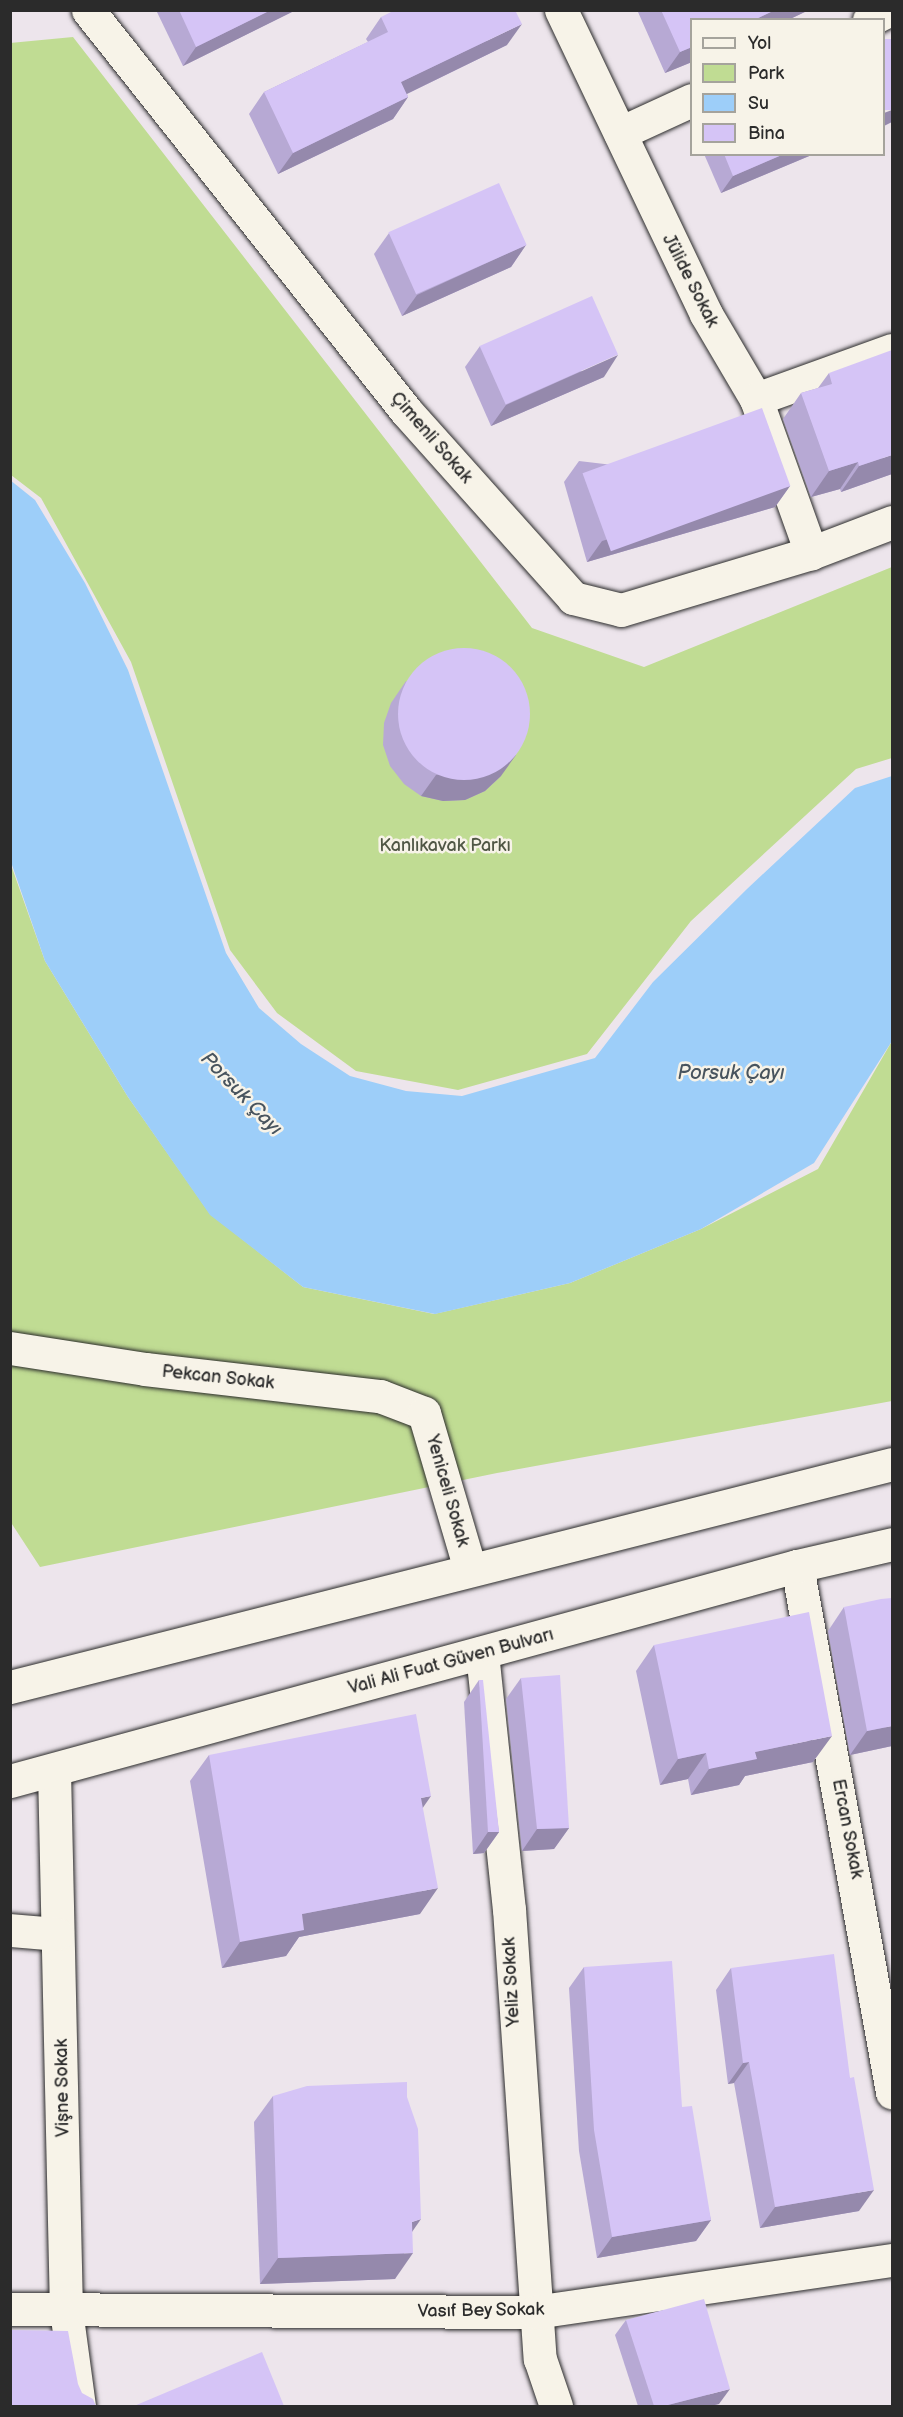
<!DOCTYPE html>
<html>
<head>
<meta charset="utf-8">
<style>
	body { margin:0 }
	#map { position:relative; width:903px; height:2417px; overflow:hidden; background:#ede5ec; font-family:"Balsamiq Sans",sans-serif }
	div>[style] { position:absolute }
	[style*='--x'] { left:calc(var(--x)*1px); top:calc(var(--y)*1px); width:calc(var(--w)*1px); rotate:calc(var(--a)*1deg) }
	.green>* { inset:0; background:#c0dc93 }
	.water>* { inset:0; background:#9dcef9 }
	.roads { filter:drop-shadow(0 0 2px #2b2b2b) drop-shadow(0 0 2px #2b2b2b) }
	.minor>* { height:33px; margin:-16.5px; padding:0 16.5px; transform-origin:16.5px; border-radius:16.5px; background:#f7f3e8 }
	.secondary>* { height:33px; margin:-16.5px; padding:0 16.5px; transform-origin:16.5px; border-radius:16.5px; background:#f7f3e8 }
	.wall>* { inset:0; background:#b7a9d4 }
	.shaded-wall>* { inset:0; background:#9589ac }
	.building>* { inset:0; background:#d5c4f6; transform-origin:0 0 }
	.round { border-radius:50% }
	span { translate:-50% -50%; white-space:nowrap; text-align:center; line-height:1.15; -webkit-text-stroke:5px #f7f3e8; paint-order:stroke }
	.street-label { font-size:18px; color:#2b2b2b }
	.park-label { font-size:18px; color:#505745 }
	.water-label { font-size:20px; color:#48545e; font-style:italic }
	.frame { position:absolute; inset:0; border:12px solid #2b2b2b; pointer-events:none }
	.legend { position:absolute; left:690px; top:18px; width:195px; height:138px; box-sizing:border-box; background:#f7f3e8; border:2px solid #a5a39c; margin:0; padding:8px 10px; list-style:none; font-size:18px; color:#2b2b2b }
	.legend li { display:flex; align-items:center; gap:12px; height:30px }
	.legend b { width:30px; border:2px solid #a5a39c }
</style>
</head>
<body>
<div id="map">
	<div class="green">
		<i style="clip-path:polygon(73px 37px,532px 628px,644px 667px,892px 567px,892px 758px,856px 769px,691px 921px,587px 1054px,458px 1090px,356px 1071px,277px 1013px,230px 950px,131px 662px,41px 498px,11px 475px,10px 43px)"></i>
		<i style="clip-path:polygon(10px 862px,45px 961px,128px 1097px,210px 1214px,303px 1287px,434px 1314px,570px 1283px,701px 1229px,818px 1169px,892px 1041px,892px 1401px,497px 1473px,40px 1567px,10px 1521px)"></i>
	</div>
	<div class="water">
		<i style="clip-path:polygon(10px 480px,35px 500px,85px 583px,128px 670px,226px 953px,259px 1008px,301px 1044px,350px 1076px,406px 1091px,462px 1096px,595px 1058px,653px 982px,747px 889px,855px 788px,892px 776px,892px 1041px,814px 1163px,701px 1229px,570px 1283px,435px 1314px,303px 1287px,210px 1215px,128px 1097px,45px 961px,11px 862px)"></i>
	</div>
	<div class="roads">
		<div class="minor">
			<i style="--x:88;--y:10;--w:512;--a:51.58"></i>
			<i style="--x:406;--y:411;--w:251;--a:48.2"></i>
			<i style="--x:573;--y:598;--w:49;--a:14"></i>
			<i style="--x:621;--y:610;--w:198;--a:-16.7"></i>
			<i style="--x:811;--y:553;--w:87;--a:-20.9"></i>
			<i style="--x:561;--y:10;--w:337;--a:64.5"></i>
			<i style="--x:706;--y:314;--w:99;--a:59.5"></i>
			<i style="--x:756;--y:399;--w:164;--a:70.3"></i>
			<i style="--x:869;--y:20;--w:22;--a:-27"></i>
			<i style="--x:620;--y:133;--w:79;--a:-24.6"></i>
			<i style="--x:756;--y:399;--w:145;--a:-19.8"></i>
			<i style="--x:10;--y:1348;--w:137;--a:8.8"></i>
			<i style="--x:145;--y:1369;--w:237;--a:6.6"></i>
			<i style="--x:380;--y:1396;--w:47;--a:21.1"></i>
			<i style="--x:424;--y:1413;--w:163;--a:73.6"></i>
			<i style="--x:797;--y:1566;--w:535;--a:79.76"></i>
			<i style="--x:482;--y:1653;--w:257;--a:84"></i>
			<i style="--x:509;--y:1909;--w:451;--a:86.1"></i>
			<i style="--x:540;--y:2359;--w:50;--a:71.2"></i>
			<i style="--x:54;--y:1770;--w:540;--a:88.73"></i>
			<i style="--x:66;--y:2310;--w:97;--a:82.3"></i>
			<i style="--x:10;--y:1930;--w:47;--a:4.9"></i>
			<i style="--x:10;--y:2309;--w:525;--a:0.33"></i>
			<i style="--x:535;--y:2312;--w:361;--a:-8.3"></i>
		</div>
		<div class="secondary">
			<i style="--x:10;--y:1687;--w:910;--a:-14.19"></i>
			<i style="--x:10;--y:1781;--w:816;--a:-15.28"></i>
			<i style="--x:797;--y:1566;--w:98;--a:-13"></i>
		</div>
	</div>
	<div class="wall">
		<i style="clip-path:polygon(156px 10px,296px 10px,183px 66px)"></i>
		<i style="clip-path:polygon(639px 10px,809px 10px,788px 20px,692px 20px,692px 62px,665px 73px,638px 12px)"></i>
		<i style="clip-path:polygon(381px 17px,507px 45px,407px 94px,408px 97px,393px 119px,278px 174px,249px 114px,264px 92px,368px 42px,366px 39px)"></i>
		<i style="clip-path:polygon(704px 154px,814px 154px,721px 193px)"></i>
		<i style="clip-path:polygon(389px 233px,526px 245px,511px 267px,402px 316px,374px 254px)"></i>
		<i style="clip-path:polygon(480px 346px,604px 377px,491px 426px,465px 367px)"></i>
		<i style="clip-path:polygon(829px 373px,892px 474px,841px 492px,840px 489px,811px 497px,783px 419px,801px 393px,818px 388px)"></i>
		<i style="clip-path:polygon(579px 461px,790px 486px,775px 507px,587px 562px,564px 482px)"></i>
		<i style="clip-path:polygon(406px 681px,501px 776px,485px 791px,465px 800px,443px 801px,421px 796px,404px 784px,390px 766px,383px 745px,384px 723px,391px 703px)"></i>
		<i style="clip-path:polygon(844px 1607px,892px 1746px,850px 1755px,828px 1631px)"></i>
		<i style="clip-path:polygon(654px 1645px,813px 1762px,745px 1776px,739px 1785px,691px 1795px,688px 1779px,660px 1785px,636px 1671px)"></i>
		<i style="clip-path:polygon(521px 1678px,569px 1828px,554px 1849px,522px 1851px,506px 1699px)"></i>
		<i style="clip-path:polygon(479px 1680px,499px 1832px,484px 1853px,473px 1854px,464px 1702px)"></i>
		<i style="clip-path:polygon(209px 1755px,423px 1808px,420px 1914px,299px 1937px,286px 1956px,222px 1968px,190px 1781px)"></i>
		<i style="clip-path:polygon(584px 1967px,682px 2107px,711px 2220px,696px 2241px,597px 2258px,579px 2151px,569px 1988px)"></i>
		<i style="clip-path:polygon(731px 1968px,850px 2078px,859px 2211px,760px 2228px,734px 2083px,728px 2084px,716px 1990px)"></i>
		<i style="clip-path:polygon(273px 2096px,412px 2231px,395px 2279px,260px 2284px,254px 2122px)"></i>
		<i style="clip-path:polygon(626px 2320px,719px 2404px,710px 2406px,638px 2406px,615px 2335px)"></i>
	</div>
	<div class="shaded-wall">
		<i style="clip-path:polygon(271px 10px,296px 10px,183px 66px,196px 47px)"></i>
		<i style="clip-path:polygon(775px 10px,809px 10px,788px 20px,754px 20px)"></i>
		<i style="clip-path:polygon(522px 24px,507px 45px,386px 104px,401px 82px)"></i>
		<i style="clip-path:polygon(692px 47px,692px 62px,665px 73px,680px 52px)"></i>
		<i style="clip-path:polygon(408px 97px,393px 119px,278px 174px,293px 153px)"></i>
		<i style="clip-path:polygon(892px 110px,892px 122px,884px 126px,884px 113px)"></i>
		<i style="clip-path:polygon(784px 154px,814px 154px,721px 193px,733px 176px)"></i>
		<i style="clip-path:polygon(526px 245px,511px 267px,402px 316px,417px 295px)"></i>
		<i style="clip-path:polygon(618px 355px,604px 377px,491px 426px,506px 405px)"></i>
		<i style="clip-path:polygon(892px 455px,892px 474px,841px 492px,859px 466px)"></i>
		<i style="clip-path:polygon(858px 462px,840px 489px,811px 497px,829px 471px)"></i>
		<i style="clip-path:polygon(790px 486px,775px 507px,587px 562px,602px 541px)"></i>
		<i style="clip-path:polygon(516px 755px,501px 776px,485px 791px,465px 800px,443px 801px,421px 796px,436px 775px)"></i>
		<i style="clip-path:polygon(892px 1726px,892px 1746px,850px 1755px,867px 1731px)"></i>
		<i style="clip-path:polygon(832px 1736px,813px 1762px,745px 1776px,739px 1785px,691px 1795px,709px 1769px,755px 1752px)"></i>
		<i style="clip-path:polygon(706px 1753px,688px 1779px,660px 1785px,678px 1759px)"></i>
		<i style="clip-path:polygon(431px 1796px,413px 1822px,421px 1798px)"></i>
		<i style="clip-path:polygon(569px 1828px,554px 1849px,522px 1851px,537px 1829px)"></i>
		<i style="clip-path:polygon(488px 1832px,499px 1832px,484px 1853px,473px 1854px)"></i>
		<i style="clip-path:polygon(438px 1888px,420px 1914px,299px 1937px,286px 1956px,222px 1968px,240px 1942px,302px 1914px)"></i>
		<i style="clip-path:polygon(749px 2062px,734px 2083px,728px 2084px,743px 2063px)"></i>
		<i style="clip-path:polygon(874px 2190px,859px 2211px,760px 2228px,775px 2207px)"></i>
		<i style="clip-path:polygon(421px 2219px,403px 2245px,412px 2222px)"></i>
		<i style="clip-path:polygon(711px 2220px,696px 2241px,597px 2258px,612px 2237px)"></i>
		<i style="clip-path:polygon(413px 2253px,395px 2279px,260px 2284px,278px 2258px)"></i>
		<i style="clip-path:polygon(730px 2389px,719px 2404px,710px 2406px,664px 2406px)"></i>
	</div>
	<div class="building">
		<i style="clip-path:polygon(179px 10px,271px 10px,196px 47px)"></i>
		<i style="clip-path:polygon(395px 10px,515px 10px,522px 24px,401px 82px,408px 97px,293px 153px,264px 92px,388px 32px,381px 17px)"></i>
		<i style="clip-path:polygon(661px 10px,775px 10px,754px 20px,692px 20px,692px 47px,680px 52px)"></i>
		<i style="left:892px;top:39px;width:71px;height:9px;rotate:90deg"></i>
		<i style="clip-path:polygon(724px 154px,784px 154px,733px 176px)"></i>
		<i style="left:499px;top:183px;width:68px;height:121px;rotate:66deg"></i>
		<i style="left:592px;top:296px;width:64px;height:123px;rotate:66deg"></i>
		<i style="clip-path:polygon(892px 350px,892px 455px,859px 466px,858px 462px,829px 471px,801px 393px,832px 384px,829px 373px)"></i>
		<i style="left:762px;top:408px;width:83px;height:191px;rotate:70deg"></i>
		<i class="round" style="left:398px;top:648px;width:132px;height:132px"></i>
		<i style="clip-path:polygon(892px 1598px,892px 1726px,867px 1731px,844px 1607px,881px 1599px)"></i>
		<i style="clip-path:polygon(809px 1612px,832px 1736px,755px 1752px,757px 1759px,709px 1769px,706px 1753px,678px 1759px,654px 1645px)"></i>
		<i style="clip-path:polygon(560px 1675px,569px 1828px,537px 1829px,521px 1678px)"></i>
		<i style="clip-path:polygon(479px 1680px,483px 1680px,499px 1832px,488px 1832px)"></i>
		<i style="clip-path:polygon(416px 1714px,431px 1796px,421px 1798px,438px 1888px,302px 1914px,304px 1930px,240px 1942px,209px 1755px)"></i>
		<i style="clip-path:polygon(834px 1954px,850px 2078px,854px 2077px,874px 2190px,775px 2207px,749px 2062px,743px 2063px,731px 1968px)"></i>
		<i style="clip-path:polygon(672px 1961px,682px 2107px,692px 2106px,711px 2220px,612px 2237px,594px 2130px,584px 1967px)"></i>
		<i style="clip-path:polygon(407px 2082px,407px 2097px,418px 2129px,421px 2219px,412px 2222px,413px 2253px,278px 2258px,273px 2096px,307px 2086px)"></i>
		<i style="clip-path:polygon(704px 2299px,730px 2389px,664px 2406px,654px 2406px,626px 2320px)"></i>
		<i style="clip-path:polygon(10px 2330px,68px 2331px,78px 2384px,82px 2393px,93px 2399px,96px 2406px,10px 2406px)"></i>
		<i style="clip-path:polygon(262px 2352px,284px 2406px,134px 2406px)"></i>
	</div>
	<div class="street-label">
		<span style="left:690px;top:281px;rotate:63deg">Jülide Sokak</span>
		<span style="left:431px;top:438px;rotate:49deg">Çimenli Sokak</span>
		<span style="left:218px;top:1378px;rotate:6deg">Pekcan Sokak</span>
		<span style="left:447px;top:1491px;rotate:74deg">Yeniceli Sokak</span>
		<span style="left:451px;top:1662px;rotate:-15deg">Vali Ali Fuat Güven Bulvarı</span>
		<span style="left:847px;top:1829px;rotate:79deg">Ercan Sokak</span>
		<span style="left:512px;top:1982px;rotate:-93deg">Yeliz Sokak</span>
		<span style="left:63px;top:2088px;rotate:-91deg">Vişne Sokak</span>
		<span style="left:481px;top:2311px;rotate:-1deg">Vasıf Bey Sokak</span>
	</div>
	<div class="park-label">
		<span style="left:445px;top:846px">Kanlıkavak Parkı</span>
	</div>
	<div class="water-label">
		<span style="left:731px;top:1073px">Porsuk Çayı</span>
		<span style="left:241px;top:1094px;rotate:46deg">Porsuk Çayı</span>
	</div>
	<div class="frame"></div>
	<ul class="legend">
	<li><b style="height:8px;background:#f7f3e8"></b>Yol</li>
	<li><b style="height:16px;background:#c0dc93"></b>Park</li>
	<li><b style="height:16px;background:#9dcef9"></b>Su</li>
	<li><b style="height:16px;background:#d5c4f6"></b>Bina</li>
	</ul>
</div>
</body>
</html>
